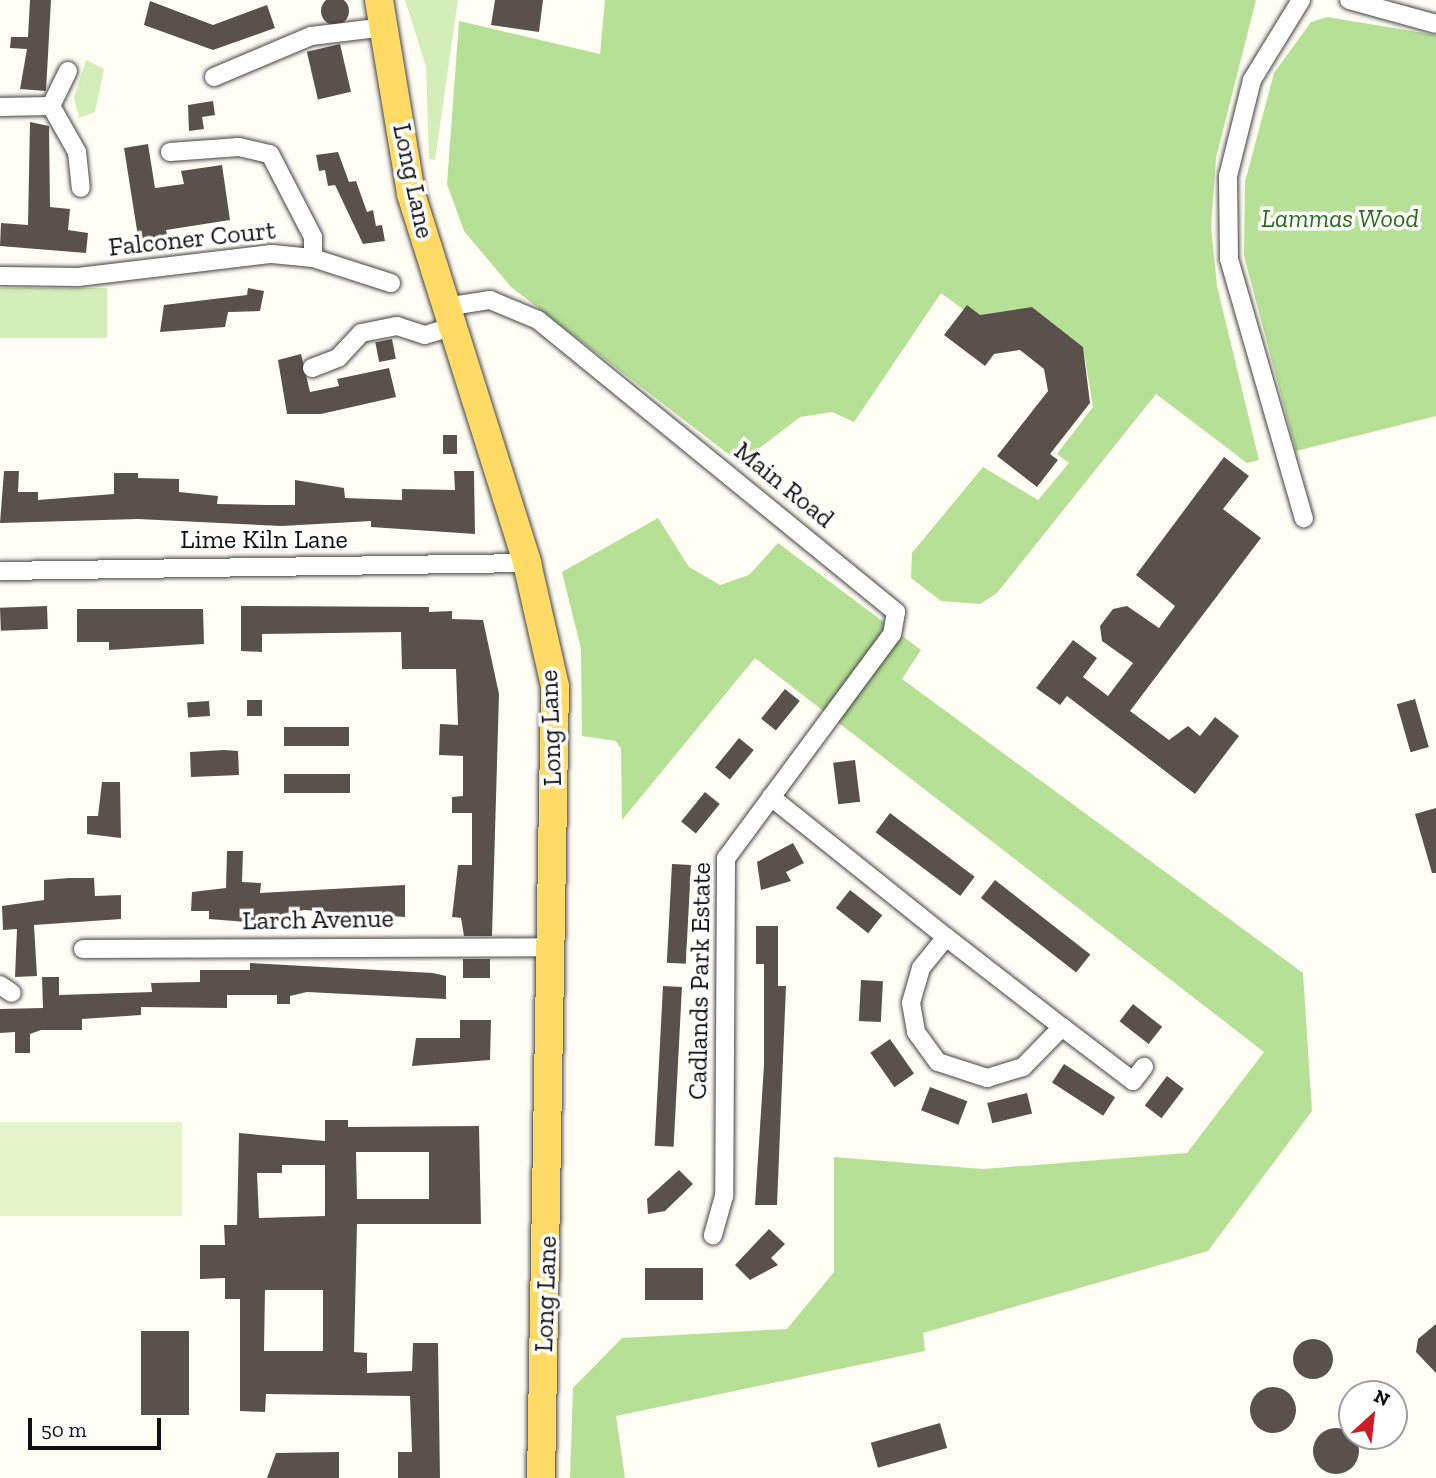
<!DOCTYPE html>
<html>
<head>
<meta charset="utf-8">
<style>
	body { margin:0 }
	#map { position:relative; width:1436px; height:1478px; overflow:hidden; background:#fffdf4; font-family:"Zilla Slab",serif }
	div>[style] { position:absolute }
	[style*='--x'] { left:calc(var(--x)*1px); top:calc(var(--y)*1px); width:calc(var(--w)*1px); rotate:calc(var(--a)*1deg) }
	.green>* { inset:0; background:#d4eeb9; transform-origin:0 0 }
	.forest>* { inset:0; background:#b7e097 }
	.pitch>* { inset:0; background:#e6f4cc; transform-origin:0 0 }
	.building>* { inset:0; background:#5a514c; transform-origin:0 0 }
	.round { border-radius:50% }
	.roads { filter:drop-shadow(0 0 2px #434343) drop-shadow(0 0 2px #434343) }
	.minor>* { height:18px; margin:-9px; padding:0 9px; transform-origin:9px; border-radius:9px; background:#fff }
	.primary>* { height:28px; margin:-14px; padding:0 14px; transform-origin:14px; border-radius:14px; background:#ffda64 }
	span { translate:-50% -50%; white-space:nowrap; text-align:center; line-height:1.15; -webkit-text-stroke:7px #fff; paint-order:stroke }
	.street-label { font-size:26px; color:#101010 }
	.park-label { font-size:26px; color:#2b6f1a; font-style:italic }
	.north { position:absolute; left:1338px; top:1380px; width:70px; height:70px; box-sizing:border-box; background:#fff; border:2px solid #9f9f9f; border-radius:50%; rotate:27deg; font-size:19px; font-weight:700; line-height:28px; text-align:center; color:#101010 }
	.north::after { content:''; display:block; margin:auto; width:24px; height:32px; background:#cd1c24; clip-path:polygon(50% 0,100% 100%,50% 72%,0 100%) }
	.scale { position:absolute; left:28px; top:1418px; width:133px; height:32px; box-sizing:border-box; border:4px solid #101010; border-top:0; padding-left:9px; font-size:21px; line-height:24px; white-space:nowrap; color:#101010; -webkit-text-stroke:5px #fff; paint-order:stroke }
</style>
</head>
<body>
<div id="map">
	<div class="green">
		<i style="clip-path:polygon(405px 0,458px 0,435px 160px,429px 159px,426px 67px)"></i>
		<i style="clip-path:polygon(86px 60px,104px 69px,95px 112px,79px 118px,74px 97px)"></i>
		<i style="left:107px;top:288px;width:50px;height:107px;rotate:90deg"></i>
	</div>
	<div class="forest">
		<i style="clip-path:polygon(605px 0,1256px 0,1216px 158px,1211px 227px,1217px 286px,1259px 460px,1247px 463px,1156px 394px,997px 593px,980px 604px,941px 601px,911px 578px,912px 553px,983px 467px,1038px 500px,1069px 463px,1057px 454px,1093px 407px,1083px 347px,1032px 307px,976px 319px,941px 293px,854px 422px,832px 412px,800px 417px,740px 463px,511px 287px,464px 231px,447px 184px,459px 21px,600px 54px)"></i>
		<i style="clip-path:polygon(1327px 17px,1436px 35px,1436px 416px,1296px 451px,1244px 256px,1245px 182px,1274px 73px,1311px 22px)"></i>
		<i style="clip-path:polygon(658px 518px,689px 567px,720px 585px,749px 575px,778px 543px,921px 650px,902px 679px,1303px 973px,1312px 1111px,1208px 1251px,923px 1333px,925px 1351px,616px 1416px,625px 1478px,570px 1478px,573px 1388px,622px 1338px,787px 1329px,834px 1272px,834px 1157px,983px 1169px,1187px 1153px,1264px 1052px,755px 658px,622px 820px,621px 749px,616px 741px,582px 736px,581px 649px,562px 572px)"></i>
	</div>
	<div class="pitch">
		<i style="left:0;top:1122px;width:182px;height:94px"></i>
	</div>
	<div class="building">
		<i class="round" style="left:321px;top:-3px;width:28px;height:28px"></i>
		<i style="clip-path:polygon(30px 0,51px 0,46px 91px,20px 89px,27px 49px,10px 48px,11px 37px,28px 37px)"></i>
		<i style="clip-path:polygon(495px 0,543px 0,539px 32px,491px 25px)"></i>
		<i style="clip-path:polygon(150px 1px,213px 25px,267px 5px,275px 28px,213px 50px,144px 25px)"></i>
		<i style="left:340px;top:44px;width:49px;height:34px;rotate:77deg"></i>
		<i style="clip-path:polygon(213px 101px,215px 115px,202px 117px,204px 129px,189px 131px,188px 105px)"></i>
		<i style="clip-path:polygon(30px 122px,49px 126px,50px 207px,70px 209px,68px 230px,88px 233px,86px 253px,0 246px,1px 223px,28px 225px)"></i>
		<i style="clip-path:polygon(148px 144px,155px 188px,184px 184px,181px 171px,222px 165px,230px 220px,166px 230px,168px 239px,139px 243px,124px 148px)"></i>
		<i style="clip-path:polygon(338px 152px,349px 182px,356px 181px,367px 212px,373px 210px,376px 226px,382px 225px,385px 241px,363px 244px,335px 185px,328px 186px,325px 170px,319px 171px,316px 155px)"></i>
		<i style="clip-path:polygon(248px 288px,264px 291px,260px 311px,228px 312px,225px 327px,160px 332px,164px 305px,247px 295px)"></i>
		<i style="clip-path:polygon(967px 305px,980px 315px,1032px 307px,1083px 347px,1090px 403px,1050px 454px,1058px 460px,1037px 487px,997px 456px,1048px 391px,1044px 369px,1020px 350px,994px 354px,985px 366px,944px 335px)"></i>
		<i style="left:392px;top:339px;width:20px;height:17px;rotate:79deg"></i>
		<i style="clip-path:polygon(301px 354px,310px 392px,339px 386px,337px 379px,389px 368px,396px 397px,321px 414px,287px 414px,278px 360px)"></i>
		<i style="left:443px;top:435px;width:14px;height:19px"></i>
		<i style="clip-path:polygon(1224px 457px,1249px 476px,1223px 509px,1261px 538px,1130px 711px,1169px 740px,1188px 726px,1200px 736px,1215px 717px,1239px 736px,1195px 794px,1067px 696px,1060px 705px,1036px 688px,1073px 640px,1097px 658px,1083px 677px,1108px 696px,1133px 663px,1102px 641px,1100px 626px,1113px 609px,1127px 606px,1159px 628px,1175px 606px,1136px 575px)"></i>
		<i style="clip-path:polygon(4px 471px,19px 471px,18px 492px,38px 492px,38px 500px,114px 494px,114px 473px,138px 473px,138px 478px,179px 479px,179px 492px,218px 496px,217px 504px,267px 505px,295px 505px,295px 480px,344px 488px,345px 498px,402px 500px,402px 489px,455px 490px,454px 471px,474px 471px,475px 534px,371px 527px,371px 521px,282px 526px,138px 519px,0 523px)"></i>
		<i style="left:47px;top:606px;width:23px;height:47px;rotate:88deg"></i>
		<i style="clip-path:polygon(241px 606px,429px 607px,429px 612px,452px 611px,452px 619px,483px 620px,499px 694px,492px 936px,464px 936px,461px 918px,452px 917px,458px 865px,472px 865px,472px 813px,452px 813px,452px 797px,463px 796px,463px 756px,439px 755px,440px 724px,458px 725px,456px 669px,402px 669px,401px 632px,262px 634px,262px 652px,241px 651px)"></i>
		<i style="clip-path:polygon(77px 609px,203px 609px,204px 644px,109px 650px,109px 642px,77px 642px)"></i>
		<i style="left:785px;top:689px;width:19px;height:38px;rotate:39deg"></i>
		<i style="left:1415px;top:699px;width:50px;height:19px;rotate:74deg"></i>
		<i style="left:247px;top:700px;width:15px;height:16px"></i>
		<i style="left:209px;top:701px;width:15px;height:22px;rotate:86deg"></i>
		<i style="left:284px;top:727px;width:65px;height:19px"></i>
		<i style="left:739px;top:738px;width:19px;height:38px;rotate:39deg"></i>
		<i style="clip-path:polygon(224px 750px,238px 751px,239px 775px,191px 777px,190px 752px)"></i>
		<i style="left:855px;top:760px;width:42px;height:22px;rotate:83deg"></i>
		<i style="left:350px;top:774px;width:19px;height:66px;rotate:90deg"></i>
		<i style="clip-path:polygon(102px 782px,120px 782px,121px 838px,87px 834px,87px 816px,98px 816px)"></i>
		<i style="left:705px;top:792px;width:19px;height:38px;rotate:39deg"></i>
		<i style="clip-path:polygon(1436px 808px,1436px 873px,1432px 873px,1415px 814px)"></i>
		<i style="left:890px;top:813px;width:106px;height:24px;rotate:37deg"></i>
		<i style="clip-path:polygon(793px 843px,804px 863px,786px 872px,791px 881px,761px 890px,757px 862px)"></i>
		<i style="clip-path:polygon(227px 851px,243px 851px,242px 882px,261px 883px,260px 893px,405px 885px,405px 917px,304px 910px,270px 917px,270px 924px,209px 919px,209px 911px,191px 911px,192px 892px,226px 888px)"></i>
		<i style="left:672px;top:864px;width:19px;height:99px;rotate:3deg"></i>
		<i style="clip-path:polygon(69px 878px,94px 878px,95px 896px,121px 895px,121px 919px,34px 925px,37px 976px,15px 977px,17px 929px,3px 930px,2px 906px,44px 900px,44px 880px)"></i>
		<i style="left:995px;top:880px;width:121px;height:23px;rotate:38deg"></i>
		<i style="left:850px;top:890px;width:41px;height:23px;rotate:38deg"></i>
		<i style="clip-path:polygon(756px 926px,778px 926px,778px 986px,786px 986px,777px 1205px,755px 1205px,764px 1065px,764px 964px,756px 964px)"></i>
		<i style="left:463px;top:959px;width:27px;height:19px"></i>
		<i style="clip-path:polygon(250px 963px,433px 973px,446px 976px,446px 999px,307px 992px,290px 996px,290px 1004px,277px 1004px,277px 995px,227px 995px,227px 1008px,141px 1007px,141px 1015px,82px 1019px,82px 1030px,41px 1030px,30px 1034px,30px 1053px,15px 1053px,15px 1032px,0 1033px,0 1009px,43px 1008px,42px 977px,59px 977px,59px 995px,152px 992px,151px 983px,200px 982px,200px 970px,250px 970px)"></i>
		<i style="left:861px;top:980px;width:22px;height:41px;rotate:3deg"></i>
		<i style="left:663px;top:986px;width:19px;height:160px;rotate:3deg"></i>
		<i style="left:1133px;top:1004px;width:37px;height:22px;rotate:38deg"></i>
		<i style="clip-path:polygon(460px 1020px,491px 1020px,490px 1060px,412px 1066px,416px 1038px,460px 1038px)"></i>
		<i style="left:890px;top:1039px;width:42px;height:24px;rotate:55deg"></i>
		<i style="left:1064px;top:1064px;width:61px;height:22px;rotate:33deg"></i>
		<i style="left:1167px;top:1076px;width:21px;height:37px;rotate:37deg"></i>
		<i style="left:930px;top:1087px;width:40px;height:25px;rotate:21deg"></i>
		<i style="left:1027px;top:1093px;width:21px;height:41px;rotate:76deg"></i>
		<i style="clip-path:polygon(evenodd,325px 1120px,348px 1120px,348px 1127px,479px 1126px,481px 1224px,357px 1224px,354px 1352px,367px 1353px,367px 1373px,412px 1371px,413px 1343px,438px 1343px,440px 1478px,398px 1478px,398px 1452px,412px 1452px,410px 1396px,266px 1394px,265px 1412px,240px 1411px,240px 1299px,225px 1299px,225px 1278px,200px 1279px,200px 1245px,225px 1245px,224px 1225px,237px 1225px,239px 1133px,325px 1141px,325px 1120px,356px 1152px,429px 1152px,429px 1199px,357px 1199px,356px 1152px,325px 1120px,282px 1165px,325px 1165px,325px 1216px,259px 1218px,257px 1173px,282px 1173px,282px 1165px,325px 1120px,265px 1290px,323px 1290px,323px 1351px,264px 1351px,265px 1290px)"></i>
		<i style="clip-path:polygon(679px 1170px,693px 1184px,665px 1211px,648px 1214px,647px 1199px)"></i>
		<i style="clip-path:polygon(769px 1229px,785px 1244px,771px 1258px,778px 1265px,750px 1280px,735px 1265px)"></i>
		<i style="left:645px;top:1268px;width:58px;height:32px"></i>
		<i style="clip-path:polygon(1436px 1324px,1436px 1373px,1416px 1352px,1418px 1339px)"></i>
		<i style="left:141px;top:1331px;width:48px;height:84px"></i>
		<i class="round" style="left:1293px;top:1339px;width:40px;height:40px"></i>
		<i class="round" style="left:1250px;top:1387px;width:46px;height:46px"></i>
		<i style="left:940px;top:1423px;width:26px;height:72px;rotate:74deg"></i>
		<i class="round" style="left:1313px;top:1428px;width:46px;height:46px"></i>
		<i style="clip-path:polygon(339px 1452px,339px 1478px,267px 1478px,276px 1453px)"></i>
	</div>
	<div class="roads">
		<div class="minor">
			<i style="--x:1301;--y:0;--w:94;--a:121.5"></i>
			<i style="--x:1252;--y:80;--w:99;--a:104"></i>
			<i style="--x:1228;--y:176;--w:83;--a:89.3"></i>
			<i style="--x:1229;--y:259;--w:270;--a:73.9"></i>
			<i style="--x:1349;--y:0;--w:90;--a:15.4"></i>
			<i style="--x:68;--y:71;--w:39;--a:116"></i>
			<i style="--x:51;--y:106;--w:53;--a:60.5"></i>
			<i style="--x:77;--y:152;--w:36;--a:84"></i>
			<i style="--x:214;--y:77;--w:105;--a:-22.9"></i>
			<i style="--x:311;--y:36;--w:75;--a:-6.9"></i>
			<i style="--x:0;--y:107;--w:51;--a:-1.1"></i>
			<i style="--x:170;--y:152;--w:69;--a:-4.1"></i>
			<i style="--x:239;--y:147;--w:32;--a:13"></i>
			<i style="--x:270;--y:154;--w:93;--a:62.6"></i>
			<i style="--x:313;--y:237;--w:21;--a:90"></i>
			<i style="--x:0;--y:276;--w:78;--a:0.7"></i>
			<i style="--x:78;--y:277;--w:195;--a:-6.8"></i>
			<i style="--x:272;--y:254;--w:41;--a:5.6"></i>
			<i style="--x:313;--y:258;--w:82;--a:17.8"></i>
			<i style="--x:445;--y:307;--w:46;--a:-8.8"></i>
			<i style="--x:490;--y:300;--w:52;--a:22.6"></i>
			<i style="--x:538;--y:320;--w:462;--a:39.2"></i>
			<i style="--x:896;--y:612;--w:22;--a:100"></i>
			<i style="--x:892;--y:634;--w:279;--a:126.5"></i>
			<i style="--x:726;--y:858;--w:338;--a:90.3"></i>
			<i style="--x:724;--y:1196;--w:41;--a:105.8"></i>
			<i style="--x:312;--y:368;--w:28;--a:-21"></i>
			<i style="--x:338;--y:358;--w:34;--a:-47"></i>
			<i style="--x:361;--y:333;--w:37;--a:-11"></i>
			<i style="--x:397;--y:326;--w:29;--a:18"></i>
			<i style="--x:425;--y:335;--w:28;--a:-17"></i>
			<i style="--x:0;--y:571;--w:527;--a:-0.87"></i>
			<i style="--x:771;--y:797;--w:224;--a:38.7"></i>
			<i style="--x:946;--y:937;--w:40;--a:129"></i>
			<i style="--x:921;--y:968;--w:36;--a:106"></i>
			<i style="--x:911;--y:1003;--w:29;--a:80"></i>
			<i style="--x:916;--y:1032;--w:37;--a:54"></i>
			<i style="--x:938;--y:1062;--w:52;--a:18.1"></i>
			<i style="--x:987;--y:1078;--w:38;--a:-17"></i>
			<i style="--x:1023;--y:1067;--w:56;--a:-45.7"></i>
			<i style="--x:1062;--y:1027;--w:147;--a:-142.2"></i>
			<i style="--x:83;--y:949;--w:470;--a:-0.2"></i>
			<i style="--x:0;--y:985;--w:14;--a:34"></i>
			<i style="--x:1062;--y:1027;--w:89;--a:37.3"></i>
			<i style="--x:1133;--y:1081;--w:18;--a:-52"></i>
		</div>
		<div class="primary">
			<i style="--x:379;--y:0;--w:197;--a:80.6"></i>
			<i style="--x:411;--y:194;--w:387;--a:72.5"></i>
			<i style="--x:527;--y:563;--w:126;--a:77.2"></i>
			<i style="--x:555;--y:686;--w:792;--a:91.01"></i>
		</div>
	</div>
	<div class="street-label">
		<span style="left:413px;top:181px;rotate:78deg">Long Lane</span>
		<span style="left:192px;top:239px;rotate:-6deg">Falconer Court</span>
		<span style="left:784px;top:485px;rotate:39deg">Main Road</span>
		<span style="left:264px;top:540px">Lime Kiln Lane</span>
		<span style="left:551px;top:728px;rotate:-92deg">Long Lane</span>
		<span style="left:318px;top:920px;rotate:-1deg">Larch Avenue</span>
		<span style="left:700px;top:981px;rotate:-89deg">Cadlands Park Estate</span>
		<span style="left:546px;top:1294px;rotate:-88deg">Long Lane</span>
	</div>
	<div class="park-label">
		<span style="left:1340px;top:219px">Lammas Wood</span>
	</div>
	<div class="north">N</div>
	<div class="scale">50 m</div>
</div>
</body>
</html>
